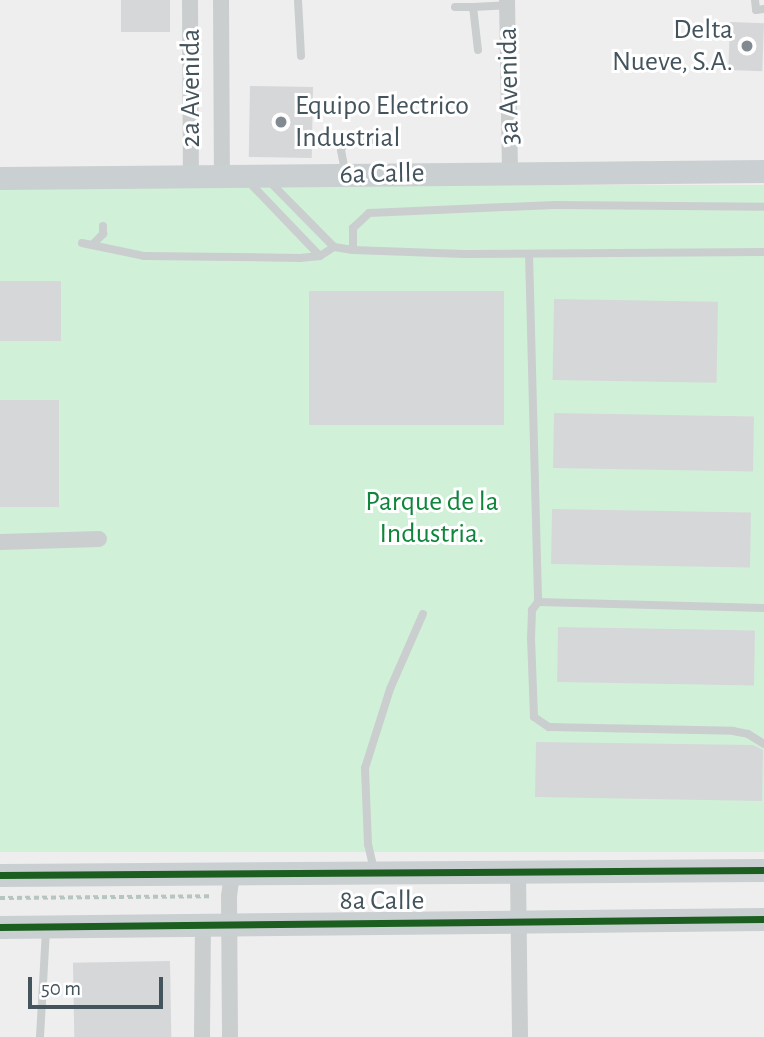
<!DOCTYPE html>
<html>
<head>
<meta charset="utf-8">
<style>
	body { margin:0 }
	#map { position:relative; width:764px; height:1037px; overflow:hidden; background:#efeeee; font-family:"Alegreya Sans",sans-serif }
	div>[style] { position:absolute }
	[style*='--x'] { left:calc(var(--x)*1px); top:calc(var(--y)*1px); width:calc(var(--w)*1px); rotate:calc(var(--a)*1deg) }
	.green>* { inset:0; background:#d0f1d8; transform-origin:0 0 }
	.building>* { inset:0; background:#d6d7d9; transform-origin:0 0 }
	.path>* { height:3.5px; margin-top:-1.75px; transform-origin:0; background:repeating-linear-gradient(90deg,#b6c5be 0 5px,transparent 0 8.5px) }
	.lane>* { height:8px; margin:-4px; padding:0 4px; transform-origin:4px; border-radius:4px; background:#cacecf }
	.street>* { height:16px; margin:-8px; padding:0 8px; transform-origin:8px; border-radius:8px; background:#cacecf }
	.secondary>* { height:23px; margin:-11.5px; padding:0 11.5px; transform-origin:11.5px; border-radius:11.5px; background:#cacfd1 }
	.cycleway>* { height:7px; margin:-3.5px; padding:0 3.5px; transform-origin:3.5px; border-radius:3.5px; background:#1b5e20 }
	.dots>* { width:19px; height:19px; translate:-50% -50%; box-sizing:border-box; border:4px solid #fff; border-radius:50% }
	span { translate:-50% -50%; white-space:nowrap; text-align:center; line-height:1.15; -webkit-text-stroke:6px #fff; paint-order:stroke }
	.poi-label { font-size:28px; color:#44545d }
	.right { translate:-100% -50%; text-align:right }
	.left { translate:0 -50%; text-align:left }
	.street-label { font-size:28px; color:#44545d }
	.park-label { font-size:28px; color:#0d853a }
	.scale { position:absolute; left:28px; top:977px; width:135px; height:32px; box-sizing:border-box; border:4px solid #44545d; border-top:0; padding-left:9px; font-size:21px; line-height:24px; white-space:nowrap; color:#44545d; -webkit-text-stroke:5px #fff; paint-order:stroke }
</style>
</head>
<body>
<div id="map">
	<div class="green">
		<i style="left:764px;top:185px;width:667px;height:764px;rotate:90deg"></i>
	</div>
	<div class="building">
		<i style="left:121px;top:0;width:49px;height:32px"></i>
		<i style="left:730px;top:22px;width:34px;height:48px;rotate:2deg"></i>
		<i style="left:250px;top:86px;width:63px;height:71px;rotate:1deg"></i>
		<i style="left:0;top:281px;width:61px;height:60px"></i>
		<i style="left:504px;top:291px;width:134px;height:195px;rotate:90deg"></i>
		<i style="left:554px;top:299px;width:164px;height:81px;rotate:1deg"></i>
		<i style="left:0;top:400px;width:59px;height:107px"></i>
		<i style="left:554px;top:413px;width:200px;height:55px;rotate:1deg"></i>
		<i style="left:552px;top:509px;width:199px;height:55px;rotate:1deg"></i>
		<i style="left:558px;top:627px;width:197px;height:55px;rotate:1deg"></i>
		<i style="clip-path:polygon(536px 742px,753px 745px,763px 750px,762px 801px,535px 797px)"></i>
		<i style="left:170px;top:961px;width:76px;height:97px;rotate:89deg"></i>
	</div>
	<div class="path">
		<i style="--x:0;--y:898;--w:211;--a:-0.5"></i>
	</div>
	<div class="lane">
		<i style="--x:298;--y:0;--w:56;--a:86.9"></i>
		<i style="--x:755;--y:0;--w:10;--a:84"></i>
		<i style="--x:756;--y:10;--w:8;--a:-7"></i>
		<i style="--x:455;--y:7;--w:18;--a:0"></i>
		<i style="--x:478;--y:50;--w:43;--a:-96.6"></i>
		<i style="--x:473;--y:7;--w:34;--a:-3"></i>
		<i style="--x:345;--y:171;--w:21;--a:-101"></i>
		<i style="--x:341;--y:150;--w:7;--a:-63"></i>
		<i style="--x:344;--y:144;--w:11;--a:-22"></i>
		<i style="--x:354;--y:140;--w:27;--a:0"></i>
		<i style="--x:267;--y:179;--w:95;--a:45.4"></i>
		<i style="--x:334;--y:247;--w:19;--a:9"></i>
		<i style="--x:353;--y:250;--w:111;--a:2.1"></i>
		<i style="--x:464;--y:254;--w:300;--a:-0.4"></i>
		<i style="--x:247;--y:180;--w:105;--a:46.2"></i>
		<i style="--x:82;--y:243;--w:63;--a:11.8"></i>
		<i style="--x:144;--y:256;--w:156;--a:0.7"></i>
		<i style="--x:300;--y:258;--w:20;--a:-6"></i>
		<i style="--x:320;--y:256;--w:17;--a:-33"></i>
		<i style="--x:92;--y:245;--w:16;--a:-45"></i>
		<i style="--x:103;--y:234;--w:8;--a:-90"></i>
		<i style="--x:353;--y:250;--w:22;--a:-90"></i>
		<i style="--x:353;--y:228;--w:22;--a:-43"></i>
		<i style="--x:369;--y:213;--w:186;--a:-2.5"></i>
		<i style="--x:555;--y:205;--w:209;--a:0.5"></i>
		<i style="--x:529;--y:254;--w:348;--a:88.5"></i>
		<i style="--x:764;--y:608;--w:226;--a:-178.5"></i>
		<i style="--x:538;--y:602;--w:10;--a:127"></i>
		<i style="--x:532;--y:610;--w:28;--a:92"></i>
		<i style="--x:531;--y:638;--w:79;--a:87.8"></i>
		<i style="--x:534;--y:717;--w:18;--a:34"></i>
		<i style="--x:549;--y:727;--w:184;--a:1.2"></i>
		<i style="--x:733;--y:731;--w:15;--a:11"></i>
		<i style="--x:748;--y:734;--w:19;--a:32"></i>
		<i style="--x:374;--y:870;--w:27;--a:-103"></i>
		<i style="--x:368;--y:844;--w:76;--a:-92.3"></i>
		<i style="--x:365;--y:768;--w:83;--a:-72.4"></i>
		<i style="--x:390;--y:689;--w:82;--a:-66.3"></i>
		<i style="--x:40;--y:1037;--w:108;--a:-86.8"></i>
	</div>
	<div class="street">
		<i style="--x:190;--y:0;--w:176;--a:89.7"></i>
		<i style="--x:221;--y:0;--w:175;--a:89.7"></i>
		<i style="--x:507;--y:0;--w:173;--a:89"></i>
		<i style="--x:0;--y:542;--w:99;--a:-1.7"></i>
		<i style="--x:518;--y:872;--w:165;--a:89.3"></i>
		<i style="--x:202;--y:1037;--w:113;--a:-89.5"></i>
		<i style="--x:230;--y:1037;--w:141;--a:-90.4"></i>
		<i style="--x:229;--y:896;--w:22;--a:-82"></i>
	</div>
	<div class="secondary">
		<i style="--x:0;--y:178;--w:764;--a:-0.52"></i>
		<i style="--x:0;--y:875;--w:764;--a:-0.37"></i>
		<i style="--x:0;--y:927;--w:764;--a:-0.6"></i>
	</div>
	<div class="cycleway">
		<i style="--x:0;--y:875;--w:764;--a:-0.37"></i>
		<i style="--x:0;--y:927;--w:764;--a:-0.6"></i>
	</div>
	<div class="dots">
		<i style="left:747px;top:46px;background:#808a90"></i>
		<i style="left:281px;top:122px;background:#808a90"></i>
	</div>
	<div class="poi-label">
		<span class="right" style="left:733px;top:46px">Delta<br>Nueve, S.A.</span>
		<span class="left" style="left:295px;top:122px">Equipo Electrico<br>Industrial</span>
	</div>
	<div class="street-label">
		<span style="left:509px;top:86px;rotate:-91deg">3a Avenida</span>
		<span style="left:191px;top:88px;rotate:-90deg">2a Avenida</span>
		<span style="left:382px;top:174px;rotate:-1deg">6a Calle</span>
		<span style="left:382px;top:901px">8a Calle</span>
	</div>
	<div class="park-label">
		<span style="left:432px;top:518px">Parque de la<br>Industria.</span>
	</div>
	<div class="scale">50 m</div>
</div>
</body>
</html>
